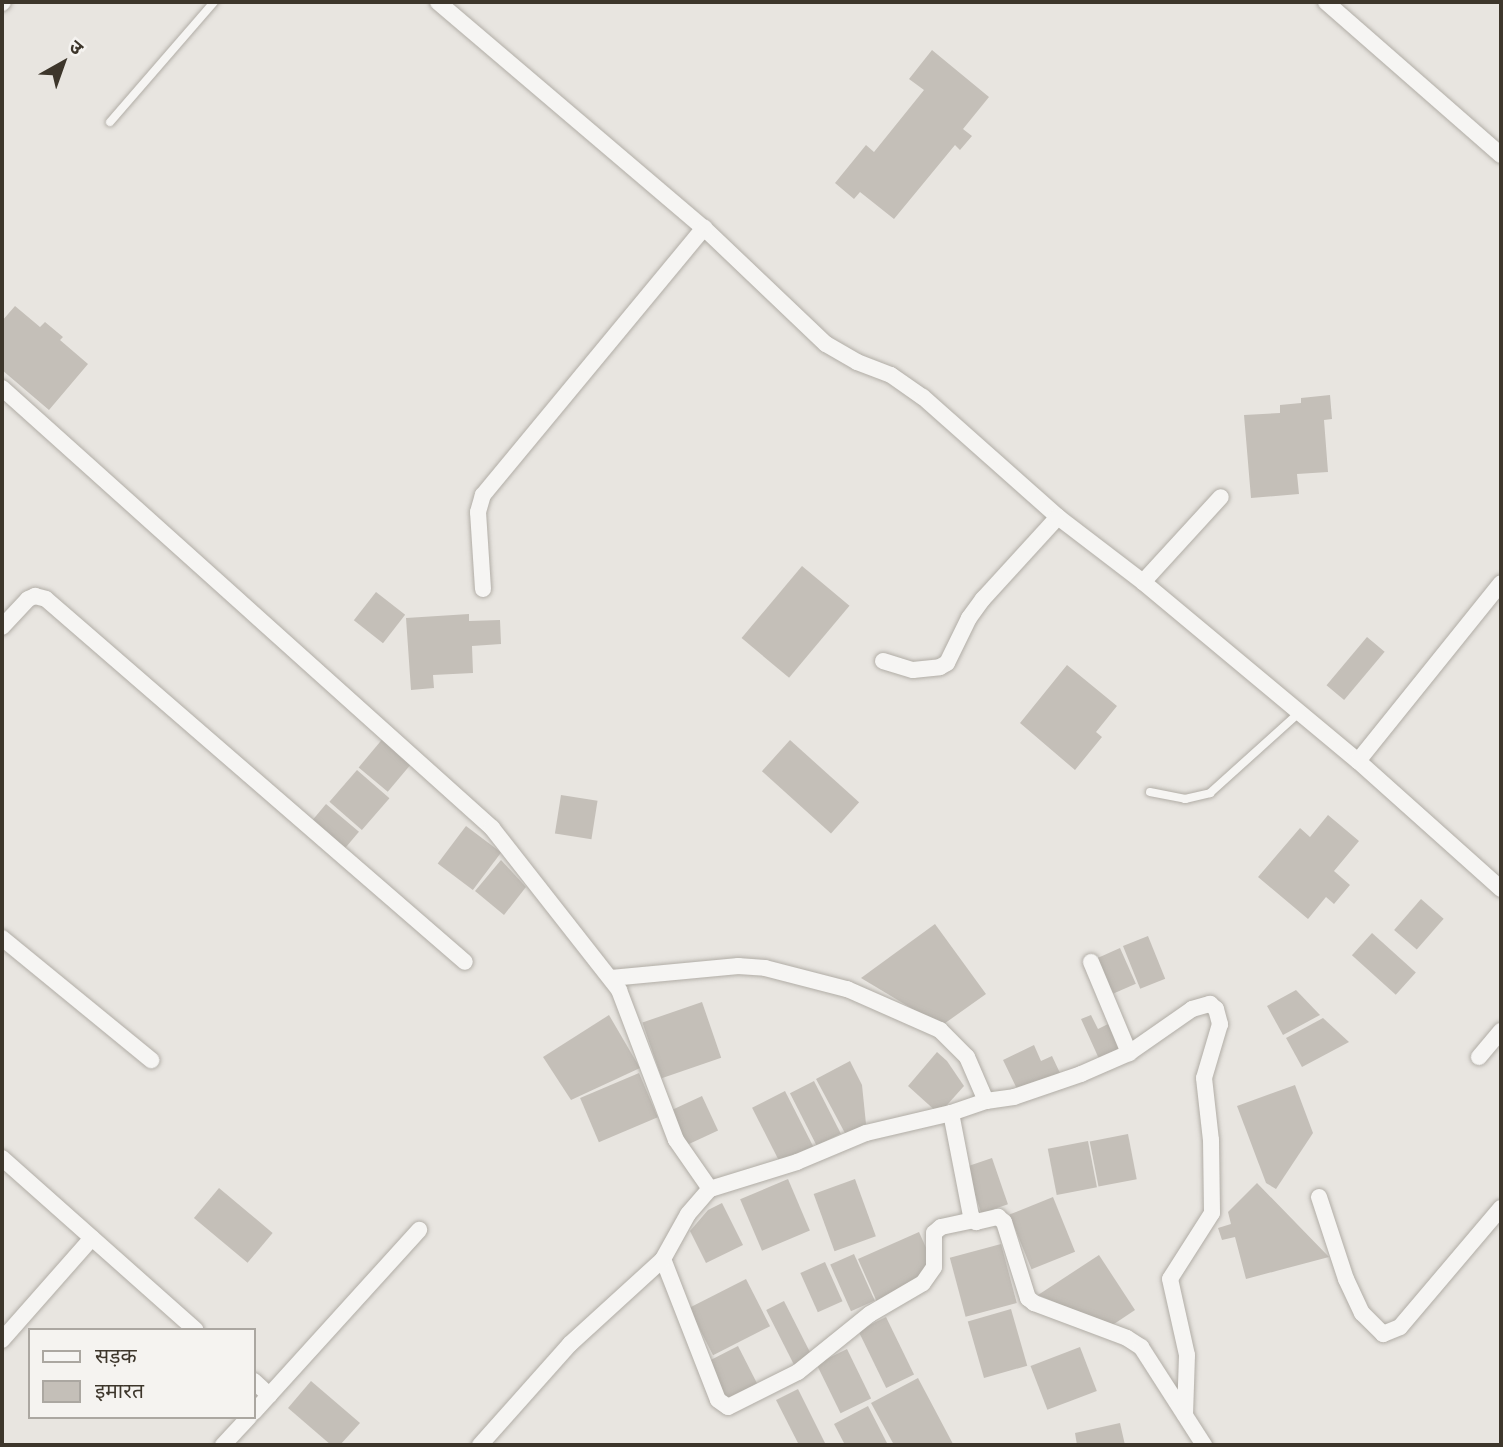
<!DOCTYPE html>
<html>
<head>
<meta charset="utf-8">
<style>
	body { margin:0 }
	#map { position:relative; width:1503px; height:1447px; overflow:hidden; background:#e8e5e0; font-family:Barlow,"Noto Sans Devanagari",sans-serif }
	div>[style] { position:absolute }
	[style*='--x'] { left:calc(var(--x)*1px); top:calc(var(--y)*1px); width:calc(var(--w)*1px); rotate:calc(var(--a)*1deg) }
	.building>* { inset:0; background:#c4bfb8; transform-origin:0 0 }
	.roads { filter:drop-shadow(0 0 2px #b1ada6) drop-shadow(0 0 2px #b1ada6) }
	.lane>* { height:8px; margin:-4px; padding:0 4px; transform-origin:4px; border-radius:4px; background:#f6f5f3 }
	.street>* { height:16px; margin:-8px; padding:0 8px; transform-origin:8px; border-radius:8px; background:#f6f5f3 }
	span { translate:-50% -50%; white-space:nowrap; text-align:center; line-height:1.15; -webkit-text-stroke:7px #f5f3f0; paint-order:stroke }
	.frame { position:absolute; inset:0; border:4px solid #3d362b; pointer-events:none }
	.legend { position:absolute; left:28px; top:1328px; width:228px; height:91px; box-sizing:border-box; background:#f5f3f0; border:2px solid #aba7a1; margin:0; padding:9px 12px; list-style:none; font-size:21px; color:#3d362b }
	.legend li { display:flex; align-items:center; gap:14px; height:35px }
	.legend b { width:35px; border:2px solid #aba7a1 }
	.north { position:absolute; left:28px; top:28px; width:70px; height:70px; -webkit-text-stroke:5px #f5f3f0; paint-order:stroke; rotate:40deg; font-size:19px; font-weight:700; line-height:28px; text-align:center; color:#3d362b }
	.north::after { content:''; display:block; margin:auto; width:24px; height:32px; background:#3d362b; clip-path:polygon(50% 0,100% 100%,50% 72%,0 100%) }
</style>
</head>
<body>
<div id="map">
	<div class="building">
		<i style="clip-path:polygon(932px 50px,989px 97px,963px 129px,972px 136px,960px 150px,955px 145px,894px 219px,860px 192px,854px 199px,835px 183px,866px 145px,874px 152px,924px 90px,909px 79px)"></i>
		<i style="clip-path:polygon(15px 306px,40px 327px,45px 322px,63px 337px,60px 340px,88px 364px,49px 410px,2px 370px,2px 321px)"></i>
		<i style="clip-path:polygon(1330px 395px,1332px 419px,1324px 420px,1328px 472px,1297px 474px,1299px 494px,1251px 498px,1244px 415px,1280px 413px,1280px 405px,1301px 403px,1301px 398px)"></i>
		<i style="left:802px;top:566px;width:62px;height:94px;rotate:40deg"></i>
		<i style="left:376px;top:592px;width:37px;height:36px;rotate:38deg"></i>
		<i style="clip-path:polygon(469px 614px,469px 621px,500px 620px,501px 644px,472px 646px,473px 673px,433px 675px,434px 688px,411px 690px,406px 618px)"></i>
		<i style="left:1367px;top:637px;width:23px;height:63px;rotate:40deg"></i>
		<i style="clip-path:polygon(1067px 665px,1117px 706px,1096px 732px,1102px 737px,1075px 770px,1020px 723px)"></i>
		<i style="left:385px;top:736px;width:38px;height:41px;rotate:40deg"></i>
		<i style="left:790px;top:740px;width:93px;height:42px;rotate:42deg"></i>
		<i style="left:357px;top:770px;width:43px;height:42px;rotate:41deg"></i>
		<i style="left:561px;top:795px;width:37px;height:39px;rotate:9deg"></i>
		<i style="left:326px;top:804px;width:43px;height:26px;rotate:40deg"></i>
		<i style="clip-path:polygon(1328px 815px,1359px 841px,1334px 871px,1350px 885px,1334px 904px,1326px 897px,1308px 919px,1258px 877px,1300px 828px,1310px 837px)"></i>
		<i style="left:466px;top:826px;width:44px;height:47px;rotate:37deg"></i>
		<i style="clip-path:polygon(501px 860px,526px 887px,504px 915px,475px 891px)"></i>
		<i style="left:1421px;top:899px;width:30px;height:41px;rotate:41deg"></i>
		<i style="clip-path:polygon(935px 924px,986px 994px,941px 1026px,861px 978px)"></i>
		<i style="left:1372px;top:933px;width:59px;height:30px;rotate:42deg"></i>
		<i style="left:1148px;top:936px;width:46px;height:27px;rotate:68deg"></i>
		<i style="left:1120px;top:948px;width:39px;height:27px;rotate:66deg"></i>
		<i style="clip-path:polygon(1296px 990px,1320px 1015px,1283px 1035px,1267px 1006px)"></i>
		<i style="left:702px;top:1002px;width:59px;height:63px;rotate:71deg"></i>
		<i style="clip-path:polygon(609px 1015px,640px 1068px,571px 1100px,543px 1057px)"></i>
		<i style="clip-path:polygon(1091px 1015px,1098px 1029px,1112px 1022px,1124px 1050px,1100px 1061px,1081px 1019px)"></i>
		<i style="clip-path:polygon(1323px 1018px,1349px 1042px,1302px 1067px,1286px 1038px)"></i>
		<i style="clip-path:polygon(1034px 1045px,1041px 1061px,1052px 1056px,1060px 1073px,1019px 1093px,1003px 1060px)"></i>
		<i style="clip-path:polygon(937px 1052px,947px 1061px,964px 1086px,939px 1114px,908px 1086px)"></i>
		<i style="clip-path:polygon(850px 1061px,862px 1085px,866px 1124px,846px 1135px,816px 1079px)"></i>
		<i style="left:639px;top:1073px;width:48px;height:64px;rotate:67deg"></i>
		<i style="left:814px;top:1081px;width:59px;height:27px;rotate:63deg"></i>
		<i style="clip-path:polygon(1295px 1085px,1313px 1133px,1276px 1189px,1266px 1183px,1237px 1106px)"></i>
		<i style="left:785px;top:1091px;width:65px;height:37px;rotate:63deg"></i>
		<i style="left:702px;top:1096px;width:38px;height:38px;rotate:65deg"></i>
		<i style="left:1128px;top:1134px;width:46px;height:39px;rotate:79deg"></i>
		<i style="left:1088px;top:1141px;width:47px;height:41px;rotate:79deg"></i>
		<i style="left:992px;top:1158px;width:49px;height:28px;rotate:71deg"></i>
		<i style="left:788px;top:1179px;width:56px;height:52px;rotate:67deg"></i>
		<i style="left:855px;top:1179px;width:61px;height:44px;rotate:70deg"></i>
		<i style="clip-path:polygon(1257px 1183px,1329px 1257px,1246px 1279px,1235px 1237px,1222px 1240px,1218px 1228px,1231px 1224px,1228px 1212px)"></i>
		<i style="left:219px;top:1188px;width:70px;height:39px;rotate:40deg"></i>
		<i style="left:1053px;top:1197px;width:59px;height:47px;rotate:68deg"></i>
		<i style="clip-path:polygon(722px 1203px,743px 1245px,706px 1263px,690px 1231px,708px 1210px)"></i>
		<i style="clip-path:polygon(919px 1232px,932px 1261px,922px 1283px,877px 1302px,858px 1259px)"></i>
		<i style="left:1001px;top:1244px;width:61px;height:53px;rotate:75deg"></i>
		<i style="left:854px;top:1254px;width:51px;height:26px;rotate:66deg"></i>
		<i style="clip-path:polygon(1099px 1255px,1135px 1310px,1111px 1326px,1038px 1295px)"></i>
		<i style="left:825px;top:1262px;width:43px;height:27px;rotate:66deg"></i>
		<i style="left:746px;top:1279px;width:53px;height:64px;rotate:63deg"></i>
		<i style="left:784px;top:1301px;width:63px;height:20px;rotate:63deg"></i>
		<i style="left:1011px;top:1309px;width:59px;height:45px;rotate:74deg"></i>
		<i style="left:886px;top:1317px;width:64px;height:31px;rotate:64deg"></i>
		<i style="left:738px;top:1346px;width:48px;height:35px;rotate:63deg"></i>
		<i style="left:1080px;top:1347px;width:47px;height:53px;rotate:69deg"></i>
		<i style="left:847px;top:1349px;width:55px;height:34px;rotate:64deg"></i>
		<i style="clip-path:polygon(918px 1378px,953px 1444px,951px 1445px,894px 1445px,871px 1403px)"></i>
		<i style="clip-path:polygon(311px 1381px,360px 1423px,340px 1445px,331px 1445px,288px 1408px)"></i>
		<i style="clip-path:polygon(798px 1389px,826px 1445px,799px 1445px,776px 1400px)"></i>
		<i style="clip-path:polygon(868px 1406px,888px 1445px,845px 1445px,834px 1424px)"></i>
		<i style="clip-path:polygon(1120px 1423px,1125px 1445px,1077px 1445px,1075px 1433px)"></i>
	</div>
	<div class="roads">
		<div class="lane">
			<i style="--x:110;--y:122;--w:159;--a:-49.1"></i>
			<i style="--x:1150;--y:792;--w:36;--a:11"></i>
			<i style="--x:1185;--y:799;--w:26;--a:-13"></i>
			<i style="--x:1210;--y:793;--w:121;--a:-42"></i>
		</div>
		<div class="street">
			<i style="--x:438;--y:2;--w:349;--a:40.4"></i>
			<i style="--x:704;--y:228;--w:168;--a:43.6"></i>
			<i style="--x:826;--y:344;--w:36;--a:30"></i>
			<i style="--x:857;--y:362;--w:36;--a:21"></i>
			<i style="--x:891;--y:375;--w:39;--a:35"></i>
			<i style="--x:923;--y:397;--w:181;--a:41.6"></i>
			<i style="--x:1058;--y:517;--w:107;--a:37.4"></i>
			<i style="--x:1143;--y:582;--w:280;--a:39.8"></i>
			<i style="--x:1358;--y:761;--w:192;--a:41.8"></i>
			<i style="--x:1326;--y:2;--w:232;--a:41.2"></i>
			<i style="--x:2;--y:3;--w:1;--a:-45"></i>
			<i style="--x:2;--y:388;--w:659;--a:41.92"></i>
			<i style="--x:492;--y:828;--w:206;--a:51.9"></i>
			<i style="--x:619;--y:990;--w:160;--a:69.2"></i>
			<i style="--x:676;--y:1140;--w:60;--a:55.2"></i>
			<i style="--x:1143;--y:582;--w:115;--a:-47.5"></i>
			<i style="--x:483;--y:589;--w:77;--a:-93.7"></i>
			<i style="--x:478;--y:512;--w:18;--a:-74"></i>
			<i style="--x:483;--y:495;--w:347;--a:-50.4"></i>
			<i style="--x:2;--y:627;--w:38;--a:-47"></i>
			<i style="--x:28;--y:599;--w:8;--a:-23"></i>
			<i style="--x:35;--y:596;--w:11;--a:15"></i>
			<i style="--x:46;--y:599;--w:554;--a:40.9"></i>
			<i style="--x:883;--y:661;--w:31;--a:17"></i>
			<i style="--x:913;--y:670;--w:27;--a:-6"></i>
			<i style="--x:940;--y:667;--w:8;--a:-30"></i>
			<i style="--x:947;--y:663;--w:50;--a:-63.9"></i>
			<i style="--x:969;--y:618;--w:24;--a:-54"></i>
			<i style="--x:983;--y:599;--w:111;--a:-47.6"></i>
			<i style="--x:1358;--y:761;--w:228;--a:-51.2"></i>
			<i style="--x:2;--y:938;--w:193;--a:39.3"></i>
			<i style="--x:1091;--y:962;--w:99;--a:67.3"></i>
			<i style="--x:611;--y:978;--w:128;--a:-5.4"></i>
			<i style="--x:738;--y:966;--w:27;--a:4"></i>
			<i style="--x:765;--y:968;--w:85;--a:14.4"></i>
			<i style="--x:847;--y:989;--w:102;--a:23.8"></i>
			<i style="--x:940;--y:1030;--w:38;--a:45"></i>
			<i style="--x:967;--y:1057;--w:48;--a:66.6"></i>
			<i style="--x:1479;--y:1057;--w:34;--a:-50"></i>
			<i style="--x:951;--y:1113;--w:105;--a:79"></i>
			<i style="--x:971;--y:1216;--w:8;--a:50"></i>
			<i style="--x:976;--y:1222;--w:23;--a:-13"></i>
			<i style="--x:998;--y:1217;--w:8;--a:40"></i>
			<i style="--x:1004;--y:1222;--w:80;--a:72.5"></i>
			<i style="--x:1028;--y:1298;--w:8;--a:40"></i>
			<i style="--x:1034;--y:1303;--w:99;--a:20.6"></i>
			<i style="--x:1127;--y:1338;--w:17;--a:33"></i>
			<i style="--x:1141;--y:1347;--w:117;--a:57.3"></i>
			<i style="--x:2;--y:1158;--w:259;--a:41.6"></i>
			<i style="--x:1319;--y:1197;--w:86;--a:71.8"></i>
			<i style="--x:1346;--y:1279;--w:38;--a:65"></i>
			<i style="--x:1362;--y:1313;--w:30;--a:45"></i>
			<i style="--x:1383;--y:1334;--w:18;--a:-22"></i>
			<i style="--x:1400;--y:1327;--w:156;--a:-49.7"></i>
			<i style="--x:663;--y:1259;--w:151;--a:68.7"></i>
			<i style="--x:718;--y:1400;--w:12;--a:35"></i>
			<i style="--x:728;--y:1407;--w:78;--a:-26.6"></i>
			<i style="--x:798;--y:1372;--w:92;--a:-38.9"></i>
			<i style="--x:870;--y:1314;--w:61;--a:-30.3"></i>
			<i style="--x:923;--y:1283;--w:19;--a:-55"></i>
			<i style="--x:934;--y:1267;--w:34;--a:-90"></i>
			<i style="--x:934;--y:1233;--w:9;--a:-41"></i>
			<i style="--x:941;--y:1227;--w:33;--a:-12"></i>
			<i style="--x:2;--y:1340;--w:136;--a:-48.6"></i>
			<i style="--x:254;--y:1381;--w:21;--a:43"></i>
			<i style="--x:254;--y:1412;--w:246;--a:-47.8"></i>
			<i style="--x:223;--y:1445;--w:38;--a:-47"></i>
			<i style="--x:480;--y:1445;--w:135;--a:-48.3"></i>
			<i style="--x:570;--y:1344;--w:126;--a:-42.4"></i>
			<i style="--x:663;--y:1259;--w:51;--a:-60.9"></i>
			<i style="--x:688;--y:1214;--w:33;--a:-49"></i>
			<i style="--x:710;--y:1189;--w:91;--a:-17.2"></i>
			<i style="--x:797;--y:1162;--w:75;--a:-22.8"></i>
			<i style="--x:866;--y:1133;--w:87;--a:-13.2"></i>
			<i style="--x:951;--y:1113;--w:37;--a:-19"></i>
			<i style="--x:986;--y:1101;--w:28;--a:-8"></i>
			<i style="--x:1014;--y:1097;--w:71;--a:-18.9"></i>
			<i style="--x:1081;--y:1074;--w:52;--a:-23.6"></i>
			<i style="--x:1129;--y:1053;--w:77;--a:-34.9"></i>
			<i style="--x:1192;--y:1009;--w:19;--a:-16"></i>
			<i style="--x:1210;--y:1004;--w:8;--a:40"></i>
			<i style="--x:1216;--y:1009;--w:16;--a:75"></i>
			<i style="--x:1220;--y:1024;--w:56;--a:106.5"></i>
			<i style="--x:1204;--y:1078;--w:62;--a:83.6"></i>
			<i style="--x:1211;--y:1140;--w:73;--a:89.2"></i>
			<i style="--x:1212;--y:1213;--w:78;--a:122.5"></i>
			<i style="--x:1170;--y:1279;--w:78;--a:77.4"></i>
			<i style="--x:1187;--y:1355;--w:60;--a:91.9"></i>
		</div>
	</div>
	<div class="frame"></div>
	<ul class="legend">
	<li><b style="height:9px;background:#f6f5f3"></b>सड़क</li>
	<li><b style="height:19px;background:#c4bfb8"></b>इमारत</li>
	</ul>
	<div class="north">उ</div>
</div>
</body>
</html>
